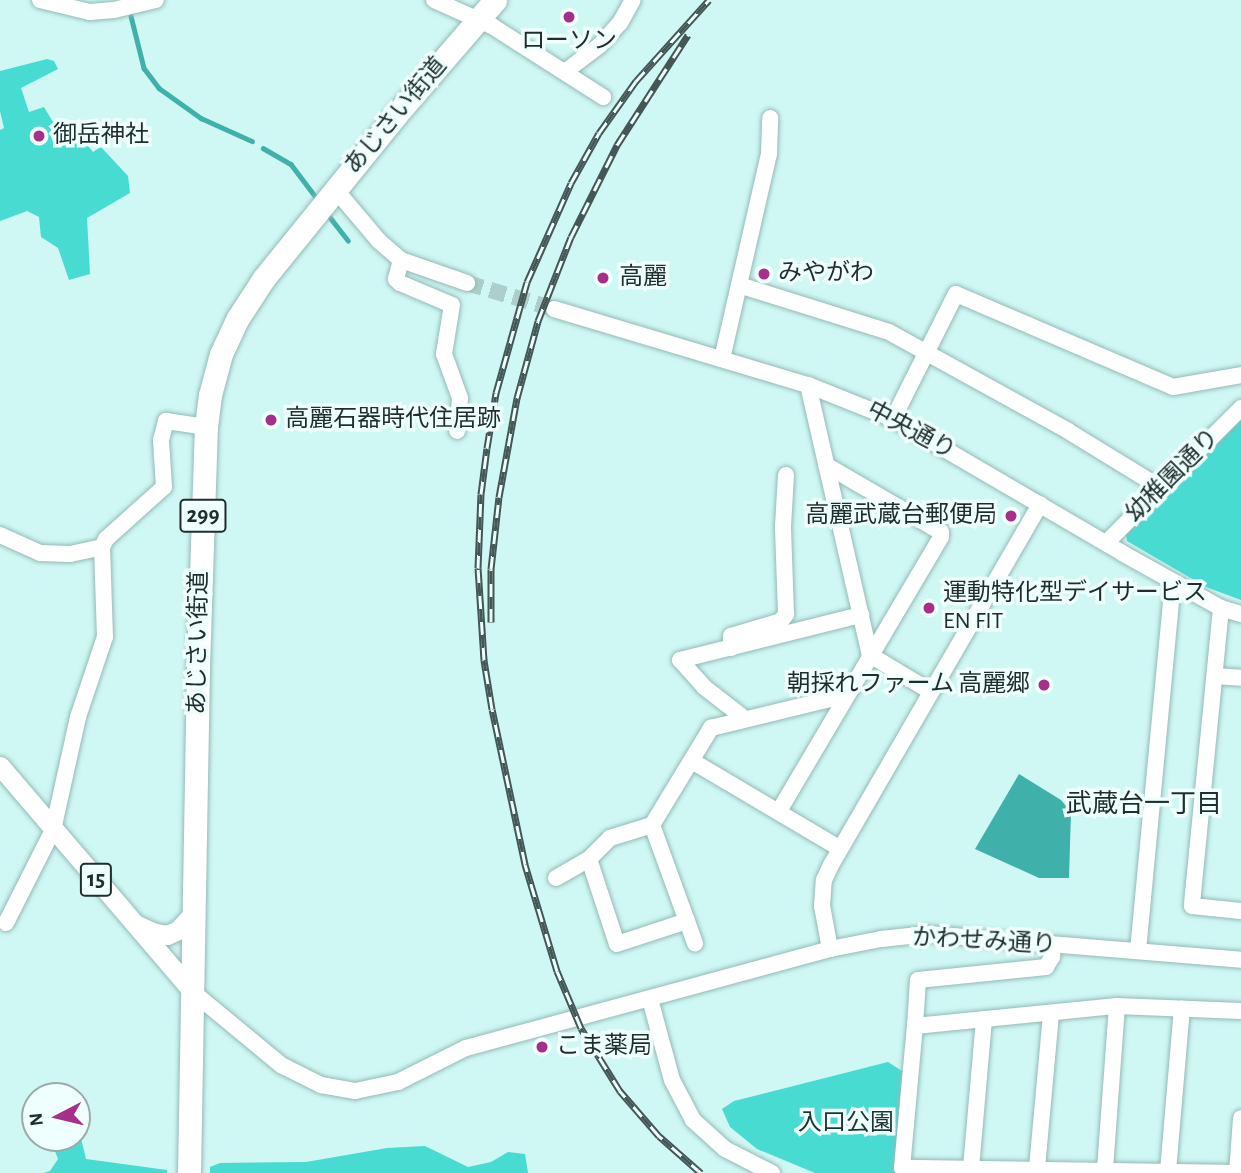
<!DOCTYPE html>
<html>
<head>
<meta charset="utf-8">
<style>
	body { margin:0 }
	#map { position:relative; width:1241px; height:1173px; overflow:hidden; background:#cff7f3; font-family:"Alegreya Sans","Noto Sans JP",sans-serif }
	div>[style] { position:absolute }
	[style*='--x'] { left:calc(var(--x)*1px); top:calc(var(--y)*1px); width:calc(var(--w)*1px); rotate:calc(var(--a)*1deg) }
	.green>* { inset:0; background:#47dbd2 }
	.water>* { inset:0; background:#40b1aa }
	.stream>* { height:4.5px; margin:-2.25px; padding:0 2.25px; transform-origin:2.25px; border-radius:2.25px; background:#40b1aa }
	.minor-tunnel>* { height:16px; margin-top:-8px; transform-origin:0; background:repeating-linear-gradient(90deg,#accfcb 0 16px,transparent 0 24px) }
	.roads { filter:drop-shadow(0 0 2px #94bab7) drop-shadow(0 0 2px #94bab7) }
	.minor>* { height:16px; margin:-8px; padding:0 8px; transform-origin:8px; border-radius:8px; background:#fff }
	.major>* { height:19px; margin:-9.5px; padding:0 9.5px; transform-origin:9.5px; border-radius:9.5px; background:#fff }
	.highway>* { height:23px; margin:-11.5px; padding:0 11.5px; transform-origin:11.5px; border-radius:11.5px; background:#fff }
	.rail>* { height:7px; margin-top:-3.5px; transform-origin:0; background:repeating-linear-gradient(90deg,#effffd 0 13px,#435755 0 26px); box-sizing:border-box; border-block:2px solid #435755 }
	.dots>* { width:19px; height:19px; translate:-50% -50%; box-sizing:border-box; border:4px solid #effffd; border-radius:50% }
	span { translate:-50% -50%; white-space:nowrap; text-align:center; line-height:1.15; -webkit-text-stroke:7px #effffd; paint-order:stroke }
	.shield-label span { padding:2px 5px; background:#effffd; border:2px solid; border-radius:5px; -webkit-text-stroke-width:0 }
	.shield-label { font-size:23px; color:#1f2e2d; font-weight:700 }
	.poi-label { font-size:24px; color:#1f2e2d }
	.left { translate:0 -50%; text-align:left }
	.right { translate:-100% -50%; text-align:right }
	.street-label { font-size:24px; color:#1f2e2d }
	.park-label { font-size:24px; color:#1c3533 }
	.neighbourhood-label { font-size:26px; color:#1f2e2d }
	.north { position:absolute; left:21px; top:1082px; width:70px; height:70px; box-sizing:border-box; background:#effffd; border:2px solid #9cabaa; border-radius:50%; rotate:263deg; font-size:19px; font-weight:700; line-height:28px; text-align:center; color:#1f2e2d }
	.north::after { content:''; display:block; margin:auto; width:24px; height:32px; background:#a63089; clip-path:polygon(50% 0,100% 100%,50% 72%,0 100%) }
</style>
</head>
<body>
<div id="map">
	<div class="green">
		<i style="clip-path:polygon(47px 59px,54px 61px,58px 69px,21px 88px,29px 112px,44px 107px,56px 127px,66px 119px,93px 152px,101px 147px,128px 176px,130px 193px,87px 218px,90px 274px,69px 280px,58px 248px,41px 237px,39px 217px,27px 211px,0 221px,0 130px,4px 128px,0 111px,0 71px)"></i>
		<i style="clip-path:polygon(1241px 420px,1241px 600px,1206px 587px,1127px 541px,1126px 535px)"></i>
		<i style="clip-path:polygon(888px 1062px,902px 1071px,896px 1173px,815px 1173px,757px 1149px,730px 1127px,722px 1109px,734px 1101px)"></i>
		<i style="clip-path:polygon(78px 1126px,86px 1159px,167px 1170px,167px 1173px,43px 1173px,50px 1171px,58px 1159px,50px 1138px,77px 1138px)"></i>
		<i style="clip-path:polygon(425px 1146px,468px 1167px,491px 1162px,508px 1152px,525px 1154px,528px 1173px,210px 1173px,210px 1167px,220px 1163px,306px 1162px,387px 1148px)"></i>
	</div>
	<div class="water">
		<i style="clip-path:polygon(1019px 774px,1061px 800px,1071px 812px,1069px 878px,1039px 878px,975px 849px)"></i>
	</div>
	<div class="stream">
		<i style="--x:131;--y:16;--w:54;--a:76"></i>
		<i style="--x:144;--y:68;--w:25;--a:53"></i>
		<i style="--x:159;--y:88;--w:52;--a:35.5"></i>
		<i style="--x:201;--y:118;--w:56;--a:24.3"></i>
		<i style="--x:263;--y:148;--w:32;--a:30"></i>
		<i style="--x:291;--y:164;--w:39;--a:53"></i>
		<i style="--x:329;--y:216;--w:31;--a:52"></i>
	</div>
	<div class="minor-tunnel">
		<i style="--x:467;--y:283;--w:91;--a:16.6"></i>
	</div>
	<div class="roads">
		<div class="minor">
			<i style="--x:40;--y:0;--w:51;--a:13.5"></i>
			<i style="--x:90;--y:12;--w:24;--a:-5"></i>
			<i style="--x:114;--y:10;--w:43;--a:-13.4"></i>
			<i style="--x:434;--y:0;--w:64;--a:24.1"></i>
			<i style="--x:492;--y:26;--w:132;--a:32.6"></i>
			<i style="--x:566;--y:71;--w:43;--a:-37.4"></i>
			<i style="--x:600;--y:45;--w:30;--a:-48"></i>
			<i style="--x:620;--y:23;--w:26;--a:-61"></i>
			<i style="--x:335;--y:189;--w:68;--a:49.8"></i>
			<i style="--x:379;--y:241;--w:29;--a:41"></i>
			<i style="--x:401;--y:260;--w:70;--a:19.2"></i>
			<i style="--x:401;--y:260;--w:20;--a:105"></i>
			<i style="--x:396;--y:279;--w:6;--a:45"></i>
			<i style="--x:400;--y:283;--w:56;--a:22.9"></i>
			<i style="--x:452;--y:305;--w:50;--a:99.3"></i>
			<i style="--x:444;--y:354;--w:47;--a:70"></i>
			<i style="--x:460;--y:398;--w:33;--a:95"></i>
			<i style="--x:739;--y:285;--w:157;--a:17.4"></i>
			<i style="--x:889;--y:332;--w:205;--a:28.9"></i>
			<i style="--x:1068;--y:431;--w:109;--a:31.5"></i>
			<i style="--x:554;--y:309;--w:265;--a:16.7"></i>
			<i style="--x:808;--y:385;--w:92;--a:21.8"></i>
			<i style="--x:893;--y:419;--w:265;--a:30.3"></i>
			<i style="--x:1122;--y:553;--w:113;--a:29.1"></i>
			<i style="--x:1221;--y:608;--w:21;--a:17"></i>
			<i style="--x:722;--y:359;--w:210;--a:-77.1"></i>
			<i style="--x:769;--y:154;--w:36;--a:-88"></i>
			<i style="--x:808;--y:385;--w:277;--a:77.1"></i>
			<i style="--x:870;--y:655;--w:70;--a:31"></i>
			<i style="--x:893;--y:419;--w:140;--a:-63.3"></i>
			<i style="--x:956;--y:294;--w:236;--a:23.2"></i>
			<i style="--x:1173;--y:387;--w:69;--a:-10"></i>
			<i style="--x:0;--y:535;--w:44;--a:24.2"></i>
			<i style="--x:40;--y:553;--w:30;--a:2"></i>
			<i style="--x:70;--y:554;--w:33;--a:-12"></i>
			<i style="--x:1106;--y:543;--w:191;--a:-45"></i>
			<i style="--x:1221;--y:608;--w:299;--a:95.6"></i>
			<i style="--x:1192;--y:906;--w:49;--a:5.8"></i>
			<i style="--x:731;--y:648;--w:12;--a:-90"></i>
			<i style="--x:731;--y:636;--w:52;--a:-16.7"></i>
			<i style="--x:781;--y:621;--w:9;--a:-54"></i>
			<i style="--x:786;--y:614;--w:88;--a:-92"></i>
			<i style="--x:783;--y:526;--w:51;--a:-86.6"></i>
			<i style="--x:680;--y:660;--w:187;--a:-14"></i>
			<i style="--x:680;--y:660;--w:36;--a:48"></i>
			<i style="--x:704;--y:687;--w:51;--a:37.8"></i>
			<i style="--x:1215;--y:676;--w:26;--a:4"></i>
			<i style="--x:692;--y:761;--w:171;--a:30.6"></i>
			<i style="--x:779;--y:811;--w:318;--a:-59.4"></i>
			<i style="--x:941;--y:537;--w:5;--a:-90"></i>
			<i style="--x:941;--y:532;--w:133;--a:-149.8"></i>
			<i style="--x:652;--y:825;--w:126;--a:70"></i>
			<i style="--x:589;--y:859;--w:89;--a:71.8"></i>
			<i style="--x:617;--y:944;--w:74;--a:-18.2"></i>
			<i style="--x:556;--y:878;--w:38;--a:-30"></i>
			<i style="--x:589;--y:859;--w:30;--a:-45"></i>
			<i style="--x:610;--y:838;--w:44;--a:-17.2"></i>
			<i style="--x:652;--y:825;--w:114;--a:-58.7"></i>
			<i style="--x:711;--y:728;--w:139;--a:-13.7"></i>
			<i style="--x:6;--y:923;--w:104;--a:-63.2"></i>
			<i style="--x:53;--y:830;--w:116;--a:-77.5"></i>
			<i style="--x:78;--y:717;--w:84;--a:-71.4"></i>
			<i style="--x:105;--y:637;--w:90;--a:-91.9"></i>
			<i style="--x:102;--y:547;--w:9;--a:-63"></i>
			<i style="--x:106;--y:539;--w:78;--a:-41.9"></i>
			<i style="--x:164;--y:487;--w:47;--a:-93.7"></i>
			<i style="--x:161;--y:440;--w:20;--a:-75"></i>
			<i style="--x:166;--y:421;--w:40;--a:8.5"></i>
			<i style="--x:830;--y:949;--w:44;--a:-100.5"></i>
			<i style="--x:822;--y:906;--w:26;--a:-86"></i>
			<i style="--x:824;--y:880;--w:17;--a:-65"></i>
			<i style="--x:831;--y:865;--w:417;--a:-59.9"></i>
			<i style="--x:1138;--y:951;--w:371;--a:-84.6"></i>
			<i style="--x:194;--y:993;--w:113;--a:39.6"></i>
			<i style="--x:281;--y:1065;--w:45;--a:26.6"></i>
			<i style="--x:321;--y:1085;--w:35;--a:10"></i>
			<i style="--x:355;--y:1091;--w:44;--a:-11.8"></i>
			<i style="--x:398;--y:1082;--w:76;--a:-26.6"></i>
			<i style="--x:466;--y:1048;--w:377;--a:-15.2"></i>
			<i style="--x:830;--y:949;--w:52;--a:-11.1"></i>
			<i style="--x:881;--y:939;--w:47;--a:-6.1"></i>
			<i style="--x:928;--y:934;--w:314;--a:4.7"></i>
			<i style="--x:650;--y:999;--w:84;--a:74.8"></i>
			<i style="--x:672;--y:1080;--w:45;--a:62.3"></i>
			<i style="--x:693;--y:1120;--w:43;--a:42.2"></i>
			<i style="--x:725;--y:1149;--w:53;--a:27.1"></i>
			<i style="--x:915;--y:1026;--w:46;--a:-86.3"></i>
			<i style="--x:918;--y:980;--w:129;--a:-5.8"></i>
			<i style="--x:1046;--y:967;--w:12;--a:-59"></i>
			<i style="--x:1052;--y:957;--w:11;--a:-85"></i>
			<i style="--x:971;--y:1168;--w:149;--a:-85"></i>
			<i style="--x:1037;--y:1168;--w:156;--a:-84.8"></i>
			<i style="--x:1105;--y:1169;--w:163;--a:-85.8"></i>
			<i style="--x:1168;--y:1171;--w:163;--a:-85.1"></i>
			<i style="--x:1237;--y:1173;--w:55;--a:-85.8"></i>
			<i style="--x:1239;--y:1173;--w:337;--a:-179.1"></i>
			<i style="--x:902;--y:1168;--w:143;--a:-84.8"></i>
			<i style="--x:915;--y:1026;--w:203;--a:-5.7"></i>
			<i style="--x:1117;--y:1006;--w:124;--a:2.3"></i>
		</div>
		<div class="major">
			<i style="--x:0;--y:766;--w:299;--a:49.5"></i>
			<i style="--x:137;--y:925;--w:20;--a:24"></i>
			<i style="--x:155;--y:933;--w:12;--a:9"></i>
			<i style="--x:167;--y:935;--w:12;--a:-24"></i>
			<i style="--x:178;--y:930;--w:25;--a:-47"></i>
		</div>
		<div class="highway">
			<i style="--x:189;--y:1173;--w:507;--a:-88.98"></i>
			<i style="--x:198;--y:666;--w:239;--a:-88.1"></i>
			<i style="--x:206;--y:427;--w:32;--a:-83"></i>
			<i style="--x:210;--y:395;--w:42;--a:-75"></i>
			<i style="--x:221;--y:354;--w:40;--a:-65"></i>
			<i style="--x:238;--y:318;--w:48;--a:-57"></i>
			<i style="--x:264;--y:278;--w:208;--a:-51"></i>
			<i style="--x:395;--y:116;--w:153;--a:-49.2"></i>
		</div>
	</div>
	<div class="rail">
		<i style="--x:491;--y:622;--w:53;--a:-90"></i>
		<i style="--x:491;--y:569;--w:72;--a:-83.7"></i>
		<i style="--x:499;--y:497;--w:101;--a:-79.7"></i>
		<i style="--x:517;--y:398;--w:80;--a:-74.7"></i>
		<i style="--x:538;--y:321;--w:90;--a:-68.6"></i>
		<i style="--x:571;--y:237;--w:103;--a:-63.4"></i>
		<i style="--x:617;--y:145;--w:131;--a:-57.2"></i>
		<i style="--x:701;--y:1173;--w:56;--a:-138.6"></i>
		<i style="--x:659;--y:1136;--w:60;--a:-130.9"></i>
		<i style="--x:620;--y:1091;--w:74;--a:-121.8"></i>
		<i style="--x:581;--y:1028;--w:62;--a:-112.8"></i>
		<i style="--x:557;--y:971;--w:112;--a:-106.7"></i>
		<i style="--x:525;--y:864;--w:158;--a:-102"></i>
		<i style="--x:492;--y:709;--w:50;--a:-99.3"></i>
		<i style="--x:484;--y:660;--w:92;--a:-93.7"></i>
		<i style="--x:478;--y:568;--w:74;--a:-87.7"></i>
		<i style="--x:481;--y:494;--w:46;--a:-82.6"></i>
		<i style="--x:487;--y:448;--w:56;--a:-80.7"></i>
		<i style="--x:496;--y:393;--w:115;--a:-74.4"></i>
		<i style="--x:527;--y:282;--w:108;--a:-66"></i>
		<i style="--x:571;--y:183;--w:57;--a:-60.8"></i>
		<i style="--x:599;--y:133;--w:64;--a:-54.6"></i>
		<i style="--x:636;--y:81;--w:109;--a:-48"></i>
	</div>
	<div class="dots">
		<i style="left:569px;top:17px;background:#a63089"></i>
		<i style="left:39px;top:136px;background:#a63089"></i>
		<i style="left:764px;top:274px;background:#a63089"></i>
		<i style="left:603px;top:278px;background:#a63089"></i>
		<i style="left:271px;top:420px;background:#a63089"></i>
		<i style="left:1011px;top:516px;background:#a63089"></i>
		<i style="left:929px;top:608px;background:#a63089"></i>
		<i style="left:1044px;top:685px;background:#a63089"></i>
		<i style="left:542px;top:1047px;background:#a63089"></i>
	</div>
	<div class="shield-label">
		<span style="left:203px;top:516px">299</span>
		<span style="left:96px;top:880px">15</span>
	</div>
	<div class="poi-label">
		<span style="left:569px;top:42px">ローソン</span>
		<span class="left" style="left:53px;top:136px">御岳神社</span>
		<span class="left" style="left:778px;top:274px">みやがわ</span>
		<span class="left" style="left:619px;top:278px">高麗</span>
		<span class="left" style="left:285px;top:420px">高麗石器時代住居跡</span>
		<span class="right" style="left:997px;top:516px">高麗武蔵台郵便局</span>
		<span class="left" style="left:943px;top:608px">運動特化型デイサービス<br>EN FIT</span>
		<span class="right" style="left:1030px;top:685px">朝採れファーム 高麗郷</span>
		<span class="left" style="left:556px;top:1047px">こま薬局</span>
	</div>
	<div class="street-label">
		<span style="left:396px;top:116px;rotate:-50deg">あじさい街道</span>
		<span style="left:911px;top:431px;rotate:28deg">中央通り</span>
		<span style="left:1173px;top:476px;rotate:-45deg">幼稚園通り</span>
		<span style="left:199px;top:643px;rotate:-89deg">あじさい街道</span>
		<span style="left:984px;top:942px;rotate:3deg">かわせみ通り</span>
	</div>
	<div class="park-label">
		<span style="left:846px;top:1124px">入口公園</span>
	</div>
	<div class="neighbourhood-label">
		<span style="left:1144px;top:805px">武蔵台一丁目</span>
	</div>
	<div class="north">N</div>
</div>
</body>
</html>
